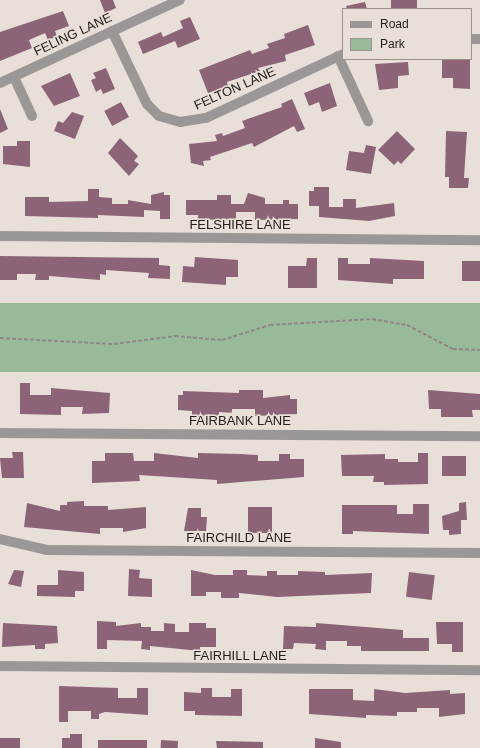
<!DOCTYPE html>
<html>
<head>
<meta charset="utf-8">
<style>
	body { margin:0 }
	#map { position:relative; width:480px; height:748px; overflow:hidden; background:#e9dfd9; font-family:Helvetica,sans-serif }
	div>[style] { position:absolute }
	[style*='--x'] { left:calc(var(--x)*1px); top:calc(var(--y)*1px); width:calc(var(--w)*1px); rotate:calc(var(--a)*1deg) }
	.green>* { inset:0; background:#98ba99; transform-origin:0 0 }
	.building>* { inset:0; background:#8d6378; transform-origin:0 0 }
	.path>* { height:1.5px; margin-top:-0.75px; transform-origin:0; background:repeating-linear-gradient(90deg,#8f8884 0 4px,transparent 0 6px) }
	.minor>* { height:10px; margin:-5px; padding:0 5px; transform-origin:5px; border-radius:5px; background:#9c9797 }
	span { translate:-50% -50%; white-space:nowrap; text-align:center; line-height:1.15; -webkit-text-stroke:3px #e9dfd9; paint-order:stroke }
	.street-label { font-size:13px; color:#23201d }
	.legend { position:absolute; left:342px; top:8px; width:130px; height:52px; box-sizing:border-box; background:#e9dfd9; border:1px solid #9a938e; margin:0; padding:5px 7px; list-style:none; font-size:12px; color:#23201d }
	.legend li { display:flex; align-items:center; gap:8px; height:20px }
	.legend b { width:20px; border:1px solid #9a938e }
</style>
</head>
<body>
<div id="map">
	<div class="green">
		<i style="left:0;top:303px;width:480px;height:69px"></i>
	</div>
	<div class="building">
		<i style="clip-path:polygon(100px 0,113px 0,116px 8px,105px 13px)"></i>
		<i style="left:391px;top:0;width:26px;height:9px"></i>
		<i style="clip-path:polygon(365px 2px,367px 9px,347px 9px,346px 6px)"></i>
		<i style="clip-path:polygon(63px 11px,69px 26px,55px 31px,57px 36px,48px 40px,45px 33px,29px 40px,32px 48px,0 61px,0 32px)"></i>
		<i style="clip-path:polygon(190px 17px,200px 39px,178px 48px,175px 41px,143px 54px,138px 42px,161px 32px,163px 37px,183px 28px,180px 21px)"></i>
		<i style="clip-path:polygon(308px 25px,315px 45px,285px 55px,286px 61px,258px 68px,260px 71px,227px 82px,228px 87px,208px 93px,199px 70px,250px 50px,252px 54px,269px 48px,267px 44px,285px 38px,284px 34px)"></i>
		<i style="clip-path:polygon(470px 59px,470px 89px,453px 88px,453px 78px,442px 78px,442px 60px)"></i>
		<i style="clip-path:polygon(408px 62px,409px 75px,398px 76px,398px 88px,379px 90px,375px 64px)"></i>
		<i style="clip-path:polygon(106px 68px,115px 89px,103px 94px,101px 89px,96px 92px,91px 80px,96px 78px,93px 73px)"></i>
		<i style="clip-path:polygon(70px 73px,80px 96px,54px 106px,41px 86px)"></i>
		<i style="clip-path:polygon(330px 83px,337px 106px,322px 112px,319px 102px,309px 106px,304px 93px)"></i>
		<i style="clip-path:polygon(292px 99px,305px 129px,297px 132px,294px 126px,254px 147px,252px 143px,210px 157px,211px 160px,203px 161px,204px 166px,191px 163px,189px 144px,217px 141px,215px 135px,222px 133px,223px 136px,245px 128px,242px 121px,282px 107px,281px 104px)"></i>
		<i style="left:121px;top:102px;width:17px;height:19px;rotate:62deg"></i>
		<i style="clip-path:polygon(0 109px,8px 129px,0 133px)"></i>
		<i style="clip-path:polygon(72px 112px,84px 116px,75px 139px,54px 131px,58px 121px,63px 123px)"></i>
		<i style="clip-path:polygon(397px 131px,415px 149px,401px 164px,398px 161px,394px 165px,378px 150px)"></i>
		<i style="clip-path:polygon(446px 131px,467px 132px,464px 178px,469px 178px,468px 188px,449px 188px,449px 177px,445px 177px)"></i>
		<i style="clip-path:polygon(120px 138px,138px 156px,134px 161px,139px 164px,129px 176px,108px 153px)"></i>
		<i style="clip-path:polygon(17px 141px,30px 141px,30px 167px,3px 164px,3px 146px,17px 146px)"></i>
		<i style="clip-path:polygon(366px 145px,376px 147px,371px 174px,346px 170px,349px 151px,364px 153px)"></i>
		<i style="clip-path:polygon(314px 187px,329px 187px,329px 207px,343px 207px,343px 199px,356px 199px,356px 208px,394px 203px,395px 216px,369px 221px,319px 217px,319px 206px,309px 206px,309px 191px,314px 191px)"></i>
		<i style="clip-path:polygon(88px 189px,99px 189px,99px 197px,112px 198px,112px 204px,128px 204px,128px 200px,151px 204px,151px 195px,164px 192px,164px 195px,170px 195px,170px 219px,160px 219px,160px 211px,144px 210px,144px 217px,98px 215px,98px 218px,25px 216px,25px 197px,49px 197px,49px 202px,88px 201px)"></i>
		<i style="clip-path:polygon(248px 193px,265px 198px,265px 204px,283px 204px,283px 200px,289px 200px,289px 204px,298px 204px,298px 219px,255px 220px,255px 212px,236px 212px,236px 219px,198px 220px,198px 215px,186px 215px,186px 200px,217px 200px,217px 195px,231px 195px,231px 204px,244px 204px)"></i>
		<i style="clip-path:polygon(0 256px,159px 258px,159px 265px,170px 266px,170px 279px,148px 278px,149px 273px,106px 270px,106px 275px,100px 274px,100px 280px,49px 276px,49px 280px,35px 280px,36px 274px,17px 274px,17px 280px,0 280px)"></i>
		<i style="clip-path:polygon(195px 257px,238px 260px,238px 277px,226px 277px,226px 285px,182px 282px,183px 266px,194px 267px)"></i>
		<i style="clip-path:polygon(307px 258px,317px 258px,317px 288px,288px 288px,288px 266px,306px 266px)"></i>
		<i style="clip-path:polygon(338px 258px,348px 258px,348px 264px,370px 264px,370px 258px,424px 261px,424px 279px,393px 279px,393px 284px,338px 280px)"></i>
		<i style="left:462px;top:261px;width:18px;height:20px"></i>
		<i style="clip-path:polygon(20px 383px,30px 383px,30px 395px,51px 395px,51px 388px,110px 393px,109px 413px,82px 414px,83px 407px,61px 407px,61px 415px,20px 414px)"></i>
		<i style="clip-path:polygon(239px 390px,263px 390px,263px 398px,290px 395px,290px 399px,297px 399px,297px 414px,255px 416px,255px 409px,232px 409px,232px 413px,219px 412px,219px 416px,192px 415px,192px 411px,178px 410px,178px 395px,183px 395px,183px 391px,239px 393px)"></i>
		<i style="clip-path:polygon(428px 390px,480px 394px,480px 410px,472px 410px,473px 417px,441px 417px,441px 409px,429px 409px)"></i>
		<i style="clip-path:polygon(12px 452px,23px 452px,24px 478px,2px 478px,0 458px,13px 458px)"></i>
		<i style="clip-path:polygon(105px 453px,133px 453px,134px 461px,154px 461px,154px 453px,198px 458px,198px 453px,241px 454px,258px 455px,258px 461px,279px 461px,279px 454px,290px 454px,290px 459px,304px 459px,304px 477px,217px 484px,217px 480px,139px 475px,140px 481px,92px 483px,92px 461px,105px 461px)"></i>
		<i style="clip-path:polygon(418px 453px,428px 453px,428px 484px,384px 485px,384px 482px,373px 482px,374px 476px,342px 476px,341px 455px,385px 454px,385px 459px,398px 459px,398px 462px,418px 462px)"></i>
		<i style="left:442px;top:456px;width:24px;height:20px"></i>
		<i style="clip-path:polygon(84px 501px,84px 506px,108px 506px,108px 510px,146px 507px,146px 528px,123px 532px,123px 528px,100px 528px,100px 534px,24px 527px,27px 503px,60px 511px,60px 505px,67px 505px,67px 502px)"></i>
		<i style="clip-path:polygon(466px 502px,467px 520px,461px 520px,461px 534px,449px 535px,449px 530px,443px 530px,442px 516px,459px 511px,459px 503px)"></i>
		<i style="clip-path:polygon(413px 504px,429px 504px,429px 534px,353px 531px,353px 534px,342px 534px,342px 505px,397px 505px,397px 514px,413px 514px)"></i>
		<i style="left:248px;top:507px;width:24px;height:26px"></i>
		<i style="clip-path:polygon(188px 508px,201px 508px,201px 517px,207px 517px,206px 531px,184px 531px)"></i>
		<i style="clip-path:polygon(129px 569px,140px 570px,139px 578px,152px 579px,152px 597px,128px 596px)"></i>
		<i style="clip-path:polygon(14px 570px,24px 571px,21px 587px,8px 584px)"></i>
		<i style="clip-path:polygon(58px 570px,84px 572px,84px 591px,75px 591px,75px 597px,37px 596px,37px 585px,58px 585px)"></i>
		<i style="clip-path:polygon(191px 570px,215px 575px,233px 575px,233px 570px,247px 570px,247px 575px,267px 576px,267px 571px,277px 571px,277px 575px,298px 575px,298px 571px,325px 572px,325px 575px,372px 573px,371px 593px,277px 597px,239px 593px,239px 598px,221px 598px,221px 592px,206px 592px,206px 596px,191px 596px)"></i>
		<i style="left:409px;top:572px;width:26px;height:25px;rotate:7deg"></i>
		<i style="clip-path:polygon(97px 621px,116px 622px,116px 626px,141px 623px,141px 627px,151px 627px,151px 631px,164px 631px,164px 623px,175px 624px,175px 632px,189px 632px,189px 623px,206px 623px,206px 628px,216px 628px,216px 647px,200px 647px,200px 651px,150px 646px,150px 650px,141px 649px,142px 641px,107px 640px,107px 649px,97px 649px)"></i>
		<i style="clip-path:polygon(436px 622px,463px 622px,463px 652px,452px 652px,452px 644px,437px 644px)"></i>
		<i style="clip-path:polygon(3px 623px,57px 626px,58px 643px,45px 644px,45px 649px,35px 649px,35px 645px,2px 647px)"></i>
		<i style="clip-path:polygon(316px 623px,403px 630px,403px 638px,429px 638px,429px 651px,361px 651px,361px 646px,347px 646px,347px 641px,326px 641px,326px 650px,315px 649px,316px 644px,294px 643px,293px 649px,283px 649px,284px 626px,316px 627px)"></i>
		<i style="clip-path:polygon(59px 686px,118px 688px,118px 698px,137px 698px,137px 688px,148px 688px,148px 715px,105px 712px,99px 714px,99px 719px,91px 719px,91px 711px,68px 711px,68px 722px,59px 722px)"></i>
		<i style="clip-path:polygon(201px 688px,212px 688px,212px 697px,231px 697px,231px 689px,242px 689px,242px 716px,195px 715px,195px 711px,184px 711px,184px 692px,201px 693px)"></i>
		<i style="clip-path:polygon(309px 689px,353px 689px,353px 700px,374px 701px,374px 689px,405px 693px,450px 690px,450px 694px,465px 693px,465px 714px,439px 717px,439px 708px,417px 708px,417px 712px,397px 712px,397px 716px,366px 715px,366px 718px,309px 714px)"></i>
		<i style="clip-path:polygon(70px 734px,82px 734px,82px 748px,62px 748px,62px 738px,70px 738px)"></i>
		<i style="left:0;top:738px;width:20px;height:10px"></i>
		<i style="clip-path:polygon(315px 738px,341px 742px,341px 748px,315px 748px)"></i>
		<i style="left:98px;top:740px;width:49px;height:8px"></i>
		<i style="left:161px;top:740px;width:17px;height:8px;rotate:3deg"></i>
		<i style="clip-path:polygon(216px 741px,263px 742px,263px 748px,217px 748px)"></i>
	</div>
	<div class="path">
		<i style="--x:0;--y:338;--w:114;--a:3"></i>
		<i style="--x:114;--y:344;--w:62;--a:-7.5"></i>
		<i style="--x:175;--y:336;--w:47;--a:4.9"></i>
		<i style="--x:222;--y:340;--w:50;--a:-17.4"></i>
		<i style="--x:270;--y:325;--w:102;--a:-3.4"></i>
		<i style="--x:372;--y:319;--w:36;--a:10"></i>
		<i style="--x:407;--y:325;--w:52;--a:27.6"></i>
		<i style="--x:453;--y:349;--w:27;--a:2"></i>
	</div>
	<div class="minor">
		<i style="--x:112;--y:31;--w:81;--a:64.4"></i>
		<i style="--x:147;--y:104;--w:17;--a:45"></i>
		<i style="--x:159;--y:116;--w:22;--a:16"></i>
		<i style="--x:180;--y:122;--w:26;--a:-9"></i>
		<i style="--x:206;--y:118;--w:151;--a:-25"></i>
		<i style="--x:471;--y:39;--w:9;--a:0"></i>
		<i style="--x:338;--y:56;--w:72;--a:65.2"></i>
		<i style="--x:14;--y:77;--w:43;--a:65.2"></i>
		<i style="--x:0;--y:83;--w:198;--a:-24.8"></i>
		<i style="--x:0;--y:236;--w:480;--a:0.5"></i>
		<i style="--x:0;--y:433;--w:480;--a:0.4"></i>
		<i style="--x:0;--y:539;--w:48;--a:13.2"></i>
		<i style="--x:47;--y:550;--w:433;--a:0.4"></i>
		<i style="--x:0;--y:666;--w:480;--a:0.5"></i>
	</div>
	<div class="street-label">
		<span style="left:73px;top:35px;rotate:-25deg">FELING LANE</span>
		<span style="left:235px;top:89px;rotate:-24deg">FELTON LANE</span>
		<span style="left:240px;top:225px">FELSHIRE LANE</span>
		<span style="left:240px;top:421px">FAIRBANK LANE</span>
		<span style="left:239px;top:538px">FAIRCHILD LANE</span>
		<span style="left:240px;top:656px">FAIRHILL LANE</span>
	</div>
	<ul class="legend">
	<li><b style="height:5px;background:#9c9797"></b>Road</li>
	<li><b style="height:11px;background:#98ba99"></b>Park</li>
	</ul>
</div>
</body>
</html>
